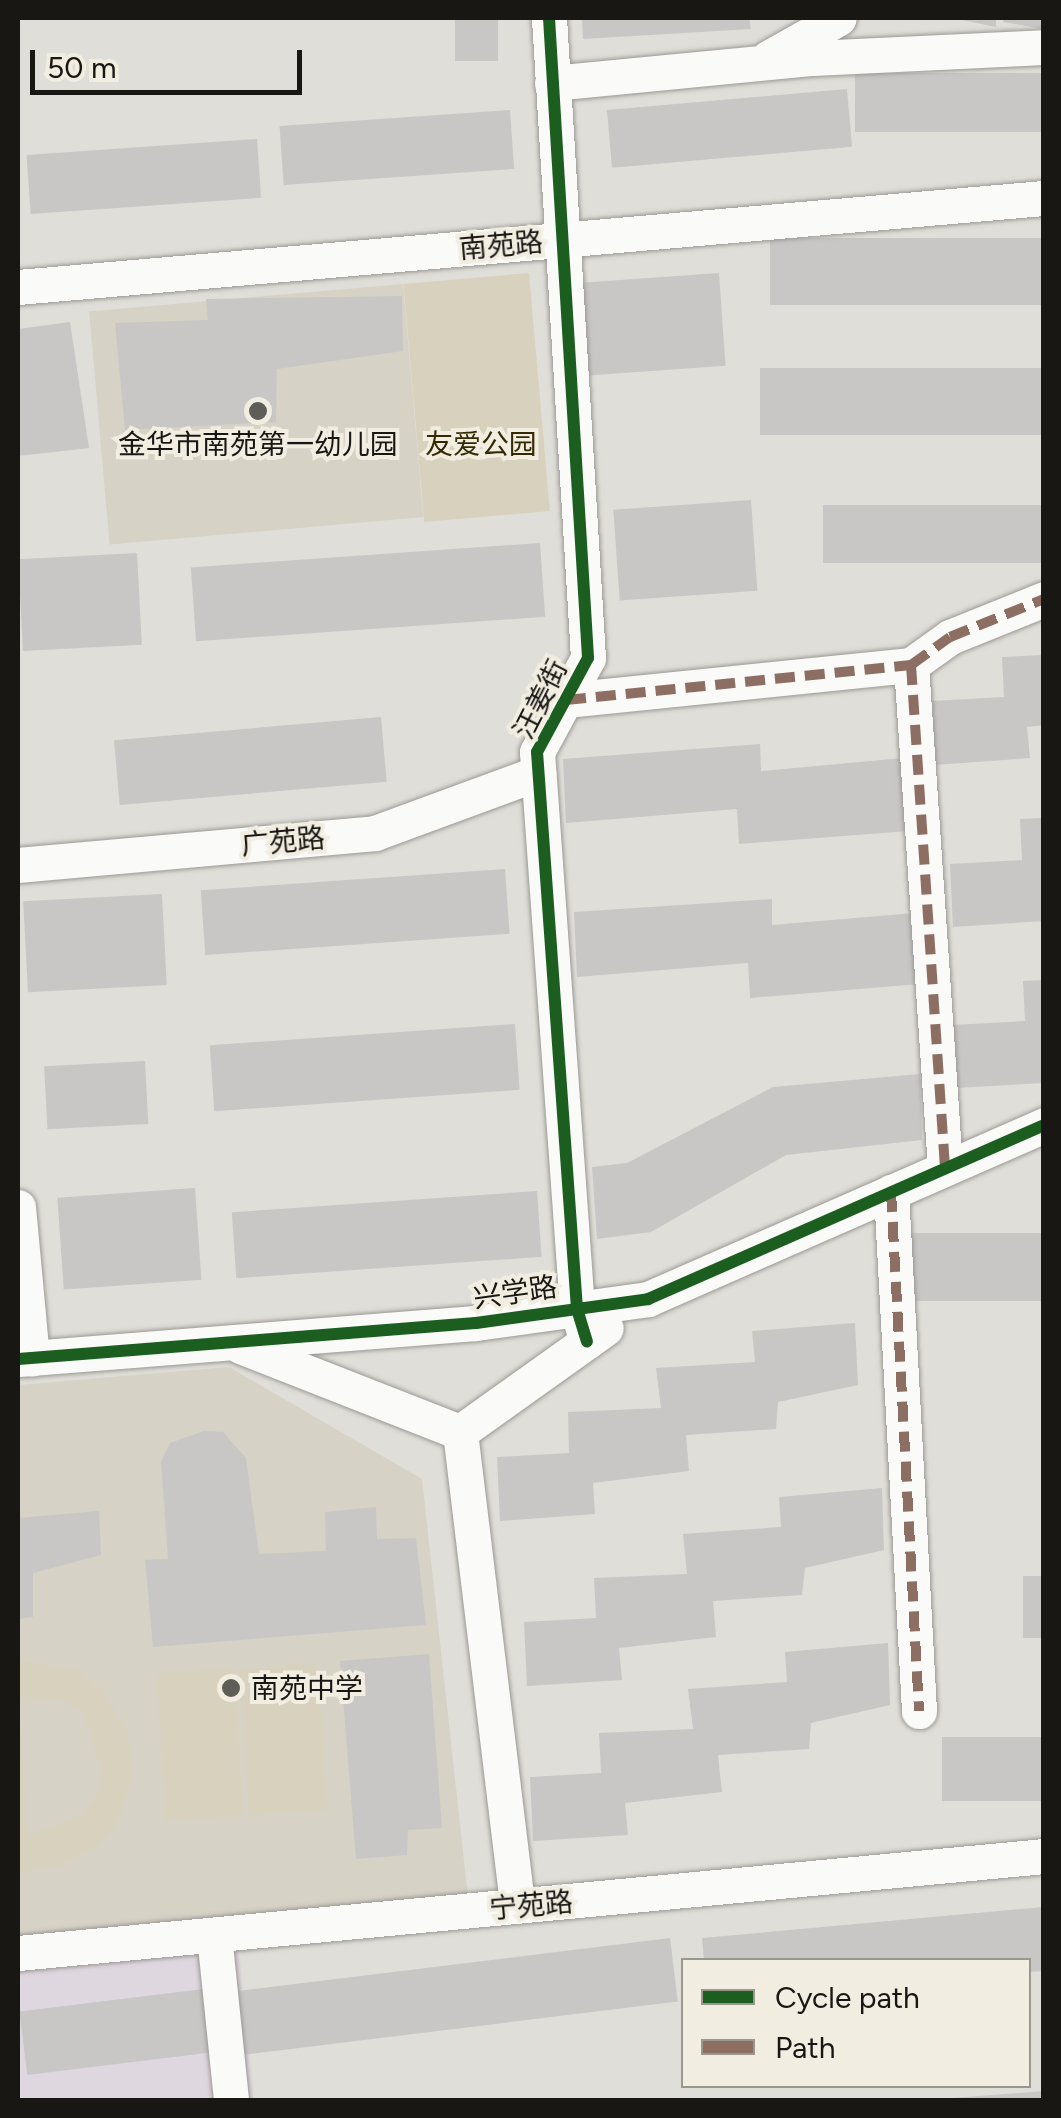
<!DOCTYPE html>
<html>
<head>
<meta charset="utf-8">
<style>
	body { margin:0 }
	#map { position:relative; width:1061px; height:2118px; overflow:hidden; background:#e0ded8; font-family:Figtree,"Noto Sans SC",sans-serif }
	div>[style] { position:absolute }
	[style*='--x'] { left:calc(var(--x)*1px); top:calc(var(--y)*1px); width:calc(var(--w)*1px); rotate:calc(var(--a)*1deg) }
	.commercial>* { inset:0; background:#dfd7df }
	.built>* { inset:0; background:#d6d2c6; transform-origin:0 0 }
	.green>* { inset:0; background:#d7d1be; transform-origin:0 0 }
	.building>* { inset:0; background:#c9c7c5; transform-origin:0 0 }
	.roads { filter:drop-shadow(0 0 2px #9b9995) drop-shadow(0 0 2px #9b9995) }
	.minor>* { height:35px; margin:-17.5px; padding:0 17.5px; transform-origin:17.5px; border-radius:17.5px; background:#fafaf9 }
	.quiet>* { height:10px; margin-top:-5px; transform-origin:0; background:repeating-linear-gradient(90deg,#8d6e63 0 20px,transparent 0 30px) }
	.cycleway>* { height:12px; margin:-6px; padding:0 6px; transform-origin:6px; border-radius:6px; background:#1b5e20 }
	.dots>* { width:28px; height:28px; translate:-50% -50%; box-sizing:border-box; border:5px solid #f1ede1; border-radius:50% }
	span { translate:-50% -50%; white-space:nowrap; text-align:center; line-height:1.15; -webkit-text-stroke:8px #f1ede1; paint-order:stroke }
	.street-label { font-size:28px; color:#181713 }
	.poi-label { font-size:28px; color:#181713 }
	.left { translate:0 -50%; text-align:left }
	.park-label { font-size:28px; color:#342900 }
	.frame { position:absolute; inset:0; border:20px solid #181713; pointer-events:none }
	.legend { position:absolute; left:681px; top:1958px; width:350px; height:130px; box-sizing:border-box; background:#f1ede1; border:2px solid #9a978f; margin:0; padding:12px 18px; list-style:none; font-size:30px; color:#181713 }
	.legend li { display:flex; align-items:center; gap:20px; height:50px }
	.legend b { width:50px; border:2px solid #9a978f }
	.scale { position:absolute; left:30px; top:50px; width:272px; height:45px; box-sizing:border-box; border:5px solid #181713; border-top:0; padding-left:12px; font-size:30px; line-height:35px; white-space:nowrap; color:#181713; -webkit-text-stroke:8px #f1ede1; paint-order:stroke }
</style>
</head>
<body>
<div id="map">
	<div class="commercial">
		<i style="clip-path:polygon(236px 1916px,253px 2100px,18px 2100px,18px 1937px)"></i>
	</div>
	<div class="built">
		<i style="left:403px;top:284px;width:234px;height:315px;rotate:85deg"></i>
		<i style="clip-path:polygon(229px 1367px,422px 1479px,468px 1897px,18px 1937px,18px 1385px)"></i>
	</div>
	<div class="green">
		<i style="left:529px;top:273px;width:239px;height:126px;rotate:85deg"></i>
		<i style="clip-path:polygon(18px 1661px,81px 1671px,103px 1692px,127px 1731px,132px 1777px,116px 1828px,92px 1848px,59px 1866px,18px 1872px,18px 1698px,28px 1837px,78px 1817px,97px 1797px,100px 1765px,83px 1712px,67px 1702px,18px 1696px)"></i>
		<i style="left:317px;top:1664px;width:146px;height:78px;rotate:86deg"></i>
		<i style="left:235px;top:1669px;width:147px;height:78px;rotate:87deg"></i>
	</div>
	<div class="building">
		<i style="left:455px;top:18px;width:43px;height:43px"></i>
		<i style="clip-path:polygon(582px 18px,749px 18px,751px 29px,583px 39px)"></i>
		<i style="clip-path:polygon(959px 18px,996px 18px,996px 27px,958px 19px)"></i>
		<i style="clip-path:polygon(1004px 18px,1044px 18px,1044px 29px,1003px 22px)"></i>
		<i style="left:1044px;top:73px;width:59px;height:189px;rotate:90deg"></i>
		<i style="left:847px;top:89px;width:58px;height:241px;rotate:85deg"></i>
		<i style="left:510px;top:110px;width:59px;height:231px;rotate:86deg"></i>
		<i style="left:257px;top:139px;width:59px;height:231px;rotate:86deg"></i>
		<i style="left:1044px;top:238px;width:67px;height:274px;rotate:90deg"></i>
		<i style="left:719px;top:273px;width:93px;height:138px;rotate:86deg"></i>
		<i style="clip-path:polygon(402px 296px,403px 351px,277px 369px,276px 422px,125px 430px,115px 323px,208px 320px,206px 299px)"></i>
		<i style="clip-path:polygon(70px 322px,89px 448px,18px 456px,18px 329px)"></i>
		<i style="left:1044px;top:368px;width:67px;height:284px;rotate:90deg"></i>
		<i style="left:751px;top:500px;width:91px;height:138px;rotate:86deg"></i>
		<i style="left:1044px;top:505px;width:58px;height:221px;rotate:90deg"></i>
		<i style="left:540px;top:543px;width:74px;height:350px;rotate:86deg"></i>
		<i style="left:137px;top:553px;width:92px;height:119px;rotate:87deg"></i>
		<i style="clip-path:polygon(1044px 655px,1044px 725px,1027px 727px,1030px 758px,935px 765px,932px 701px,1004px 697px,1002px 657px)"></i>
		<i style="left:381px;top:717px;width:65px;height:268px;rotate:85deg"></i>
		<i style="clip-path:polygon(760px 744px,761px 771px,903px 758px,909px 831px,739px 844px,737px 809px,566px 823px,563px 759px)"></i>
		<i style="clip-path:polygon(1044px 818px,1044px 921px,953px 927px,950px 864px,1022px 860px,1020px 819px)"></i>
		<i style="left:505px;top:869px;width:65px;height:305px;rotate:86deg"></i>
		<i style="left:162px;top:894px;width:91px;height:139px;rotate:87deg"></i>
		<i style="clip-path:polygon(772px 899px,772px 925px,915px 913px,920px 984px,750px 998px,748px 963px,577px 977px,574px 912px)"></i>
		<i style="clip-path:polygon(1044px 980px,1044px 1083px,957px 1088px,953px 1025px,1025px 1021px,1023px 981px)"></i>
		<i style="left:515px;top:1024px;width:66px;height:306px;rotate:86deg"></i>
		<i style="left:145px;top:1061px;width:63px;height:101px;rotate:87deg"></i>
		<i style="clip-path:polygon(920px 1074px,922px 1140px,786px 1155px,651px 1232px,597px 1239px,592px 1167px,627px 1163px,773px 1087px)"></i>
		<i style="left:195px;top:1188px;width:92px;height:138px;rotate:86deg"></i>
		<i style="left:537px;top:1191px;width:66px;height:306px;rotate:86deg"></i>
		<i style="left:1044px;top:1233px;width:68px;height:141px;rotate:90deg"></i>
		<i style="clip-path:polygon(855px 1323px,858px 1385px,778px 1402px,776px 1429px,686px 1435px,689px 1471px,593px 1483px,595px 1514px,500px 1521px,497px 1457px,569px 1453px,568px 1412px,661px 1408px,656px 1368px,755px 1362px,752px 1331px)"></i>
		<i style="clip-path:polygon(204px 1431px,223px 1432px,246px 1458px,259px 1554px,326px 1551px,325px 1512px,376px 1507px,377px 1539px,416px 1538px,426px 1625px,153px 1647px,145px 1560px,168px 1559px,161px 1462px,170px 1443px)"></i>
		<i style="clip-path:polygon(882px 1488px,884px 1550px,805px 1568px,802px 1595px,713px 1601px,716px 1637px,619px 1648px,622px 1680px,527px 1686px,524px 1622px,596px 1618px,594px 1578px,687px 1574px,683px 1534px,781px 1527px,779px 1497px)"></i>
		<i style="clip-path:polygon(99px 1511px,101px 1555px,33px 1573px,33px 1617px,18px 1619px,18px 1518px)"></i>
		<i style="left:1044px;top:1576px;width:62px;height:21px;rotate:90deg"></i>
		<i style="clip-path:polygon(888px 1643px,890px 1705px,811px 1723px,809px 1749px,718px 1755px,722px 1792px,625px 1803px,628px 1835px,533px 1841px,530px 1777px,601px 1773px,599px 1733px,693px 1729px,688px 1689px,787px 1682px,785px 1652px)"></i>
		<i style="clip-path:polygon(429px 1654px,442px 1828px,408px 1830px,407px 1855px,356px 1859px,340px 1661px)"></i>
		<i style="left:1044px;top:1737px;width:64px;height:102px;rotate:90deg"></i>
		<i style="clip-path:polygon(1044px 1907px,1044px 1971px,1028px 1972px,1028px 1960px,704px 1960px,702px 1938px)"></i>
		<i style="left:670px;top:1938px;width:64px;height:439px;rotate:83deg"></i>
		<i style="left:203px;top:1989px;width:64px;height:185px;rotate:83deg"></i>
		<i style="clip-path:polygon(1044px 2091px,1044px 2100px,953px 2100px,953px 2098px)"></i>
	</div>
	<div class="roads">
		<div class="minor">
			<i style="--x:549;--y:18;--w:641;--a:86.51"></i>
			<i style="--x:588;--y:658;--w:107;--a:118.5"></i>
			<i style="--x:537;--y:752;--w:558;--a:85.89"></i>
			<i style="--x:577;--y:1309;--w:34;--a:73"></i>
			<i style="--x:768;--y:58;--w:81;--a:-29.4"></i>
			<i style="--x:552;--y:83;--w:262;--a:-5.5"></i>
			<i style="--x:813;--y:58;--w:231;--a:-2.7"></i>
			<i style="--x:18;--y:287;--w:1030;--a:-4.96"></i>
			<i style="--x:911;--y:665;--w:504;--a:86.13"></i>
			<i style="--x:566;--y:700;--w:347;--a:-5.8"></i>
			<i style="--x:911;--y:665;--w:48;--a:-35.7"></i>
			<i style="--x:950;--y:637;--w:101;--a:-22"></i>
			<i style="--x:18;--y:865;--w:358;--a:-5.1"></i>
			<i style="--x:375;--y:833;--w:174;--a:-20.2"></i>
			<i style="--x:891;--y:1192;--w:520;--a:86.91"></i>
			<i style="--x:18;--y:1207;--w:152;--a:84.7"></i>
			<i style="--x:240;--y:1346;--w:236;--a:21.4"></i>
			<i style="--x:460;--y:1432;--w:477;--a:83.1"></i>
			<i style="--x:18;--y:1359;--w:459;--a:-4.5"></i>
			<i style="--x:476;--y:1323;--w:174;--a:-7.9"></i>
			<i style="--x:648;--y:1299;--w:433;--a:-23.7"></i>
			<i style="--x:460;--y:1432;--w:179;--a:-35.5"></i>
			<i style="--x:214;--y:1935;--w:166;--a:84.1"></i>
			<i style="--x:18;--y:1953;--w:1031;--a:-5.4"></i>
		</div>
	</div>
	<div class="quiet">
		<i style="--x:911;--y:665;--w:504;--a:86.13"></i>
		<i style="--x:566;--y:700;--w:347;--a:-5.8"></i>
		<i style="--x:911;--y:665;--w:48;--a:-35.7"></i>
		<i style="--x:950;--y:637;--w:101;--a:-22"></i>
		<i style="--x:891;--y:1192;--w:520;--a:86.91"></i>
	</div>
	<div class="cycleway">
		<i style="--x:549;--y:18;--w:641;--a:86.51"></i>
		<i style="--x:588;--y:658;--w:107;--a:118.5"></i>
		<i style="--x:537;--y:752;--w:558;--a:85.89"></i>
		<i style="--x:577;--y:1309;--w:34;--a:73"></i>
		<i style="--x:18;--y:1359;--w:459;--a:-4.5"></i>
		<i style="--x:476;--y:1323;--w:174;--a:-7.9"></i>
		<i style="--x:648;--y:1299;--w:433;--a:-23.7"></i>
	</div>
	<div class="dots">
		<i style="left:258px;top:411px;background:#5e5d58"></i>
		<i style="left:231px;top:1688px;background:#5e5d58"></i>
	</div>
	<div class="street-label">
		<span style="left:501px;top:245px;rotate:-5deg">南苑路</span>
		<span style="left:540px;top:699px;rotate:-63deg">汪姜街</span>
		<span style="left:283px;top:841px;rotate:-5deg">广苑路</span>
		<span style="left:515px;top:1292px;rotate:-8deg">兴学路</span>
		<span style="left:531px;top:1905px;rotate:-5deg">宁苑路</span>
	</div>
	<div class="poi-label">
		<span style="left:258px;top:444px">金华市南苑第一幼儿园</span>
		<span class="left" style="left:251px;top:1688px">南苑中学</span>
	</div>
	<div class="park-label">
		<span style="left:481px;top:444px">友爱公园</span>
	</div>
	<div class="frame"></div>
	<ul class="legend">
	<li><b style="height:12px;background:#1b5e20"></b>Cycle path</li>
	<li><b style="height:12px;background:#8d6e63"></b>Path</li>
	</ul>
	<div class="scale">50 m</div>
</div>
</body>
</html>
